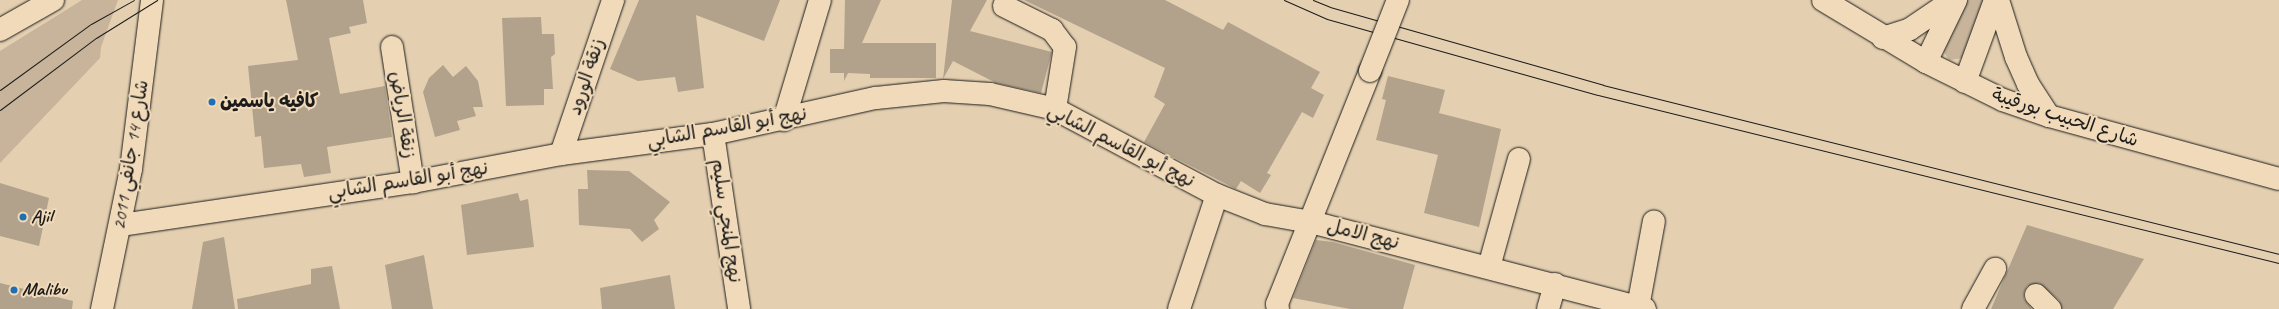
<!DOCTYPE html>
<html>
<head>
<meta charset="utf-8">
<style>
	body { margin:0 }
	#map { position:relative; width:2279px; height:309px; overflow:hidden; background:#e4cfb0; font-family:Caveat,"Playpen Sans Arabic",sans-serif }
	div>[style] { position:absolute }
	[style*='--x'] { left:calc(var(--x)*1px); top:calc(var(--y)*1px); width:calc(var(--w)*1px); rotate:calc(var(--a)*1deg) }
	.green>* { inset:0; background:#c7b49a }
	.building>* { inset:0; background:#b2a28b }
	.roads { filter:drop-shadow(0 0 1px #1c1c1c) drop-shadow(0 0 1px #1c1c1c) }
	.street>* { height:22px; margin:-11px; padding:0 11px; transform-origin:11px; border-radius:11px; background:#f1dab9 }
	.secondary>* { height:22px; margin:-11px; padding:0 11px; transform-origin:11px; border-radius:11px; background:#f1dab9 }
	.tram>* { height:1px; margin:-0.5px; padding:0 0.5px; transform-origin:0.5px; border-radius:0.5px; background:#1c1c1c }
	.bridges { filter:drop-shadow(0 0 1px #1c1c1c) drop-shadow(0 0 1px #1c1c1c) }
	.street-bridge>* { height:22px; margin:-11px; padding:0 11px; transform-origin:11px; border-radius:11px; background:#f1dab9 }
	.dots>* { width:11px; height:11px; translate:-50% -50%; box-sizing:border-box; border:2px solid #f1dab9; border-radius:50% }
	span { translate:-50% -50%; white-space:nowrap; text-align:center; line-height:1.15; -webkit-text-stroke:4px #f1dab9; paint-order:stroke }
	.street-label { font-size:19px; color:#1c1c1c }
	.poi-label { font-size:19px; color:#1c1c1c; font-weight:700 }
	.left { translate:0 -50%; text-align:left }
</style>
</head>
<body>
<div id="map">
	<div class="green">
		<i style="clip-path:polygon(82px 0,118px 0,101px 47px,100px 58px,0 163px,0 51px)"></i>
		<i style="clip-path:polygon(1964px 0,1984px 0,1979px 27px,1962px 58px,1949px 60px,1942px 49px)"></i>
	</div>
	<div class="building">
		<i style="clip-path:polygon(286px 0,363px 0,367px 23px,349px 27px,351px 33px,329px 38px,340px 94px,385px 86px,392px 137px,327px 147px,331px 173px,304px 177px,301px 164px,264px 168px,261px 136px,255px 137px,248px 66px,298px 60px)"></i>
		<i style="clip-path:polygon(639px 0,780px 0,764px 41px,696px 15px,704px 88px,678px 92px,675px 77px,638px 81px,610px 69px)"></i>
		<i style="clip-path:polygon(845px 0,881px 0,862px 43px,936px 43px,936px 78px,870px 78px,870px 74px,848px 73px,844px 81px,844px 73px,830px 73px,830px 49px,844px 49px)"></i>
		<i style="clip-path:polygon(952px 0,987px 0,970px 31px,1052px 52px,1041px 93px,996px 83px,953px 61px,943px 79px)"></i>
		<i style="clip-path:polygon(1024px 0,1165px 0,1223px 30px,1228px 22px,1320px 72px,1311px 88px,1324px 95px,1313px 118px,1302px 112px,1267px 173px,1271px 175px,1260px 193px,1241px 181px,1236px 189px,1144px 142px,1165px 104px,1154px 97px,1165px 68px)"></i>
		<i style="clip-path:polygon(541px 17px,542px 34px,554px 34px,555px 54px,551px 57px,553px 89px,544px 89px,544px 105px,506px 106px,502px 18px)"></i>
		<i style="clip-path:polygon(443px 65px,453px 77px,466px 66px,478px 81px,483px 107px,473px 107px,476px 116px,457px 121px,460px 130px,435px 137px,423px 92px,429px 78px)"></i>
		<i style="clip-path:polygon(1388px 76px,1445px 90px,1439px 113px,1501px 129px,1479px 227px,1424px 213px,1438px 155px,1376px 140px,1386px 100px,1382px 99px)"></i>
		<i style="clip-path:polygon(587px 170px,629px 171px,670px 202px,654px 220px,659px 229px,642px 242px,630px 229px,579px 225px,578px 189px,588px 189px)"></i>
		<i style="clip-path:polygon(0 183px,49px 198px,39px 246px,0 236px)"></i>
		<i style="clip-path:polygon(518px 193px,520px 201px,528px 199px,534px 247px,467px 255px,461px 205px)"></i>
		<i style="clip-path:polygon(2027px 225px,2144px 259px,2113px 309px,2062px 309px,2059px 300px,2039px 283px,2027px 286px,2024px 292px,2024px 299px,2032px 309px,1991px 309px)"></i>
		<i style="clip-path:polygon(224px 237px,235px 309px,192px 309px,203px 242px)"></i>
		<i style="clip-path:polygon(1316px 240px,1333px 242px,1415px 265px,1403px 309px,1350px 309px,1293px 298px)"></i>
		<i style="clip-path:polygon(424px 255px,433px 309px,392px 309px,385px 265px)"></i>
		<i style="clip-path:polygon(332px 266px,340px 309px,238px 309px,237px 299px,311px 284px,311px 269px)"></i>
		<i style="clip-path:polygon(670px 275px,675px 309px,602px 309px,600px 288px)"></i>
		<i style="clip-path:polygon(0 283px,73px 301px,72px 309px,0 309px)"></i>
	</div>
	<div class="roads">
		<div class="street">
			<i style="--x:1004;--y:6;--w:54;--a:26.6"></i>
			<i style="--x:1052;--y:30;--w:21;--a:53"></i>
			<i style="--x:1065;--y:47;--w:63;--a:99.2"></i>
			<i style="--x:0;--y:30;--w:61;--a:-29.5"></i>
			<i style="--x:392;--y:47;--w:137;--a:81.2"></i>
			<i style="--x:1926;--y:62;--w:69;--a:-64.2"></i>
			<i style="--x:1965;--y:82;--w:87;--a:-69.9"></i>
			<i style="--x:784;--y:120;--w:125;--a:-73.3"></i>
			<i style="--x:713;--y:134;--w:177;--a:81.5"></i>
			<i style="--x:561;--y:154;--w:163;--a:-71.3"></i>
			<i style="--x:121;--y:225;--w:295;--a:-8.4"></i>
			<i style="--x:413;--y:182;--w:151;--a:-10.7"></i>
			<i style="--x:561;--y:154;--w:153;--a:-7.5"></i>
			<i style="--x:713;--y:134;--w:167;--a:-12.5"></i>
			<i style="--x:876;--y:98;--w:68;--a:-5.9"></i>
			<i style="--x:944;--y:91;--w:46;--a:3.7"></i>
			<i style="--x:990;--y:94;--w:67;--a:13"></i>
			<i style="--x:1055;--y:109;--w:183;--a:28"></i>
			<i style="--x:1217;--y:195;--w:52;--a:21.6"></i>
			<i style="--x:1265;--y:214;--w:47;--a:9.9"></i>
			<i style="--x:1311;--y:222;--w:345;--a:14.6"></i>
			<i style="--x:1489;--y:267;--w:112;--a:-74.5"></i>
			<i style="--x:2036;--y:295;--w:20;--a:45"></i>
			<i style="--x:1638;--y:307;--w:87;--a:-79.5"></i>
			<i style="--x:1179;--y:309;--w:120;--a:-71.6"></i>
			<i style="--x:1278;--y:309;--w:5;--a:-101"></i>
			<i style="--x:1277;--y:304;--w:251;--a:-68.2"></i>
			<i style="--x:1548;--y:309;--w:26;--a:-74"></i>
			<i style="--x:1973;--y:309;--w:46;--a:-61.2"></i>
		</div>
		<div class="secondary">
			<i style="--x:1823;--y:0;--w:120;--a:31"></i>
			<i style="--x:1926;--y:62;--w:86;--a:26.3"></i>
			<i style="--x:2003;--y:100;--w:49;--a:19.2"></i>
			<i style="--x:2049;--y:116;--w:238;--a:15.3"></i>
			<i style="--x:1998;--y:0;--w:60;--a:72.5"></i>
			<i style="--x:2016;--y:57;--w:30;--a:66"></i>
			<i style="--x:2028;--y:84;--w:38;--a:57"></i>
			<i style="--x:1883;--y:38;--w:28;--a:-18"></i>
			<i style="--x:1910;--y:29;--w:52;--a:-34"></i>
			<i style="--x:102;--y:309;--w:143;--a:-78.3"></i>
			<i style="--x:131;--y:169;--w:170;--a:-82.9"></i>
		</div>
	</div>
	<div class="tram">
		<i style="--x:1284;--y:0;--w:47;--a:23.8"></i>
		<i style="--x:1327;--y:19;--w:281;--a:15.7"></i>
		<i style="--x:1598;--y:95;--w:701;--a:13.86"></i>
		<i style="--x:1313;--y:0;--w:18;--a:22"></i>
		<i style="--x:1330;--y:7;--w:284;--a:15.9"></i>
		<i style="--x:1603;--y:85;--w:697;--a:14.04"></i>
		<i style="--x:0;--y:90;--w:112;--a:-36"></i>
		<i style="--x:91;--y:24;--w:49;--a:-29.2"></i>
		<i style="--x:0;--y:110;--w:120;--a:-36.9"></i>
		<i style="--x:96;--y:38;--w:72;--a:-31.9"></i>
	</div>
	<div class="bridges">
		<div class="street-bridge">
			<i style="--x:1370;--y:71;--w:76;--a:-68.5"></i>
		</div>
	</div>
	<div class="dots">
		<i style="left:212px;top:102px;background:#1f6fb2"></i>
		<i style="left:23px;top:217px;background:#1f6fb2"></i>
		<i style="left:14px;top:290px;background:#1f6fb2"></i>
	</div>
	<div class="street-label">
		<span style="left:587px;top:77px;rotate:-72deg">زنقة الورود</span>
		<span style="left:402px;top:115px;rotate:81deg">زنقة الرياض</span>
		<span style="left:2065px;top:118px;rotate:18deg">شارع الحبيب بورقيبة</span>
		<span style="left:727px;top:128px;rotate:-10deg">نهج أبو القاسم الشابي</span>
		<span style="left:1121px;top:146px;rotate:27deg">نهج أبو القاسم الشابي</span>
		<span style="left:131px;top:155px;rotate:-81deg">شارع 14 جانفي 2011</span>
		<span style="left:408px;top:181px;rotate:-9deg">نهج أبو القاسم الشابي</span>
		<span style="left:726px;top:221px;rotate:82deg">نهج المنجي سليم</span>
		<span style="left:1363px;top:235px;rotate:14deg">نهج الامل</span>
	</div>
	<div class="poi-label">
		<span class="left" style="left:220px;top:102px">كافيه ياسمين</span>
		<span class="left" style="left:31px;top:217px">Ajil</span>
		<span class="left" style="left:22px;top:290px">Malibu</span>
	</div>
</div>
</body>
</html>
